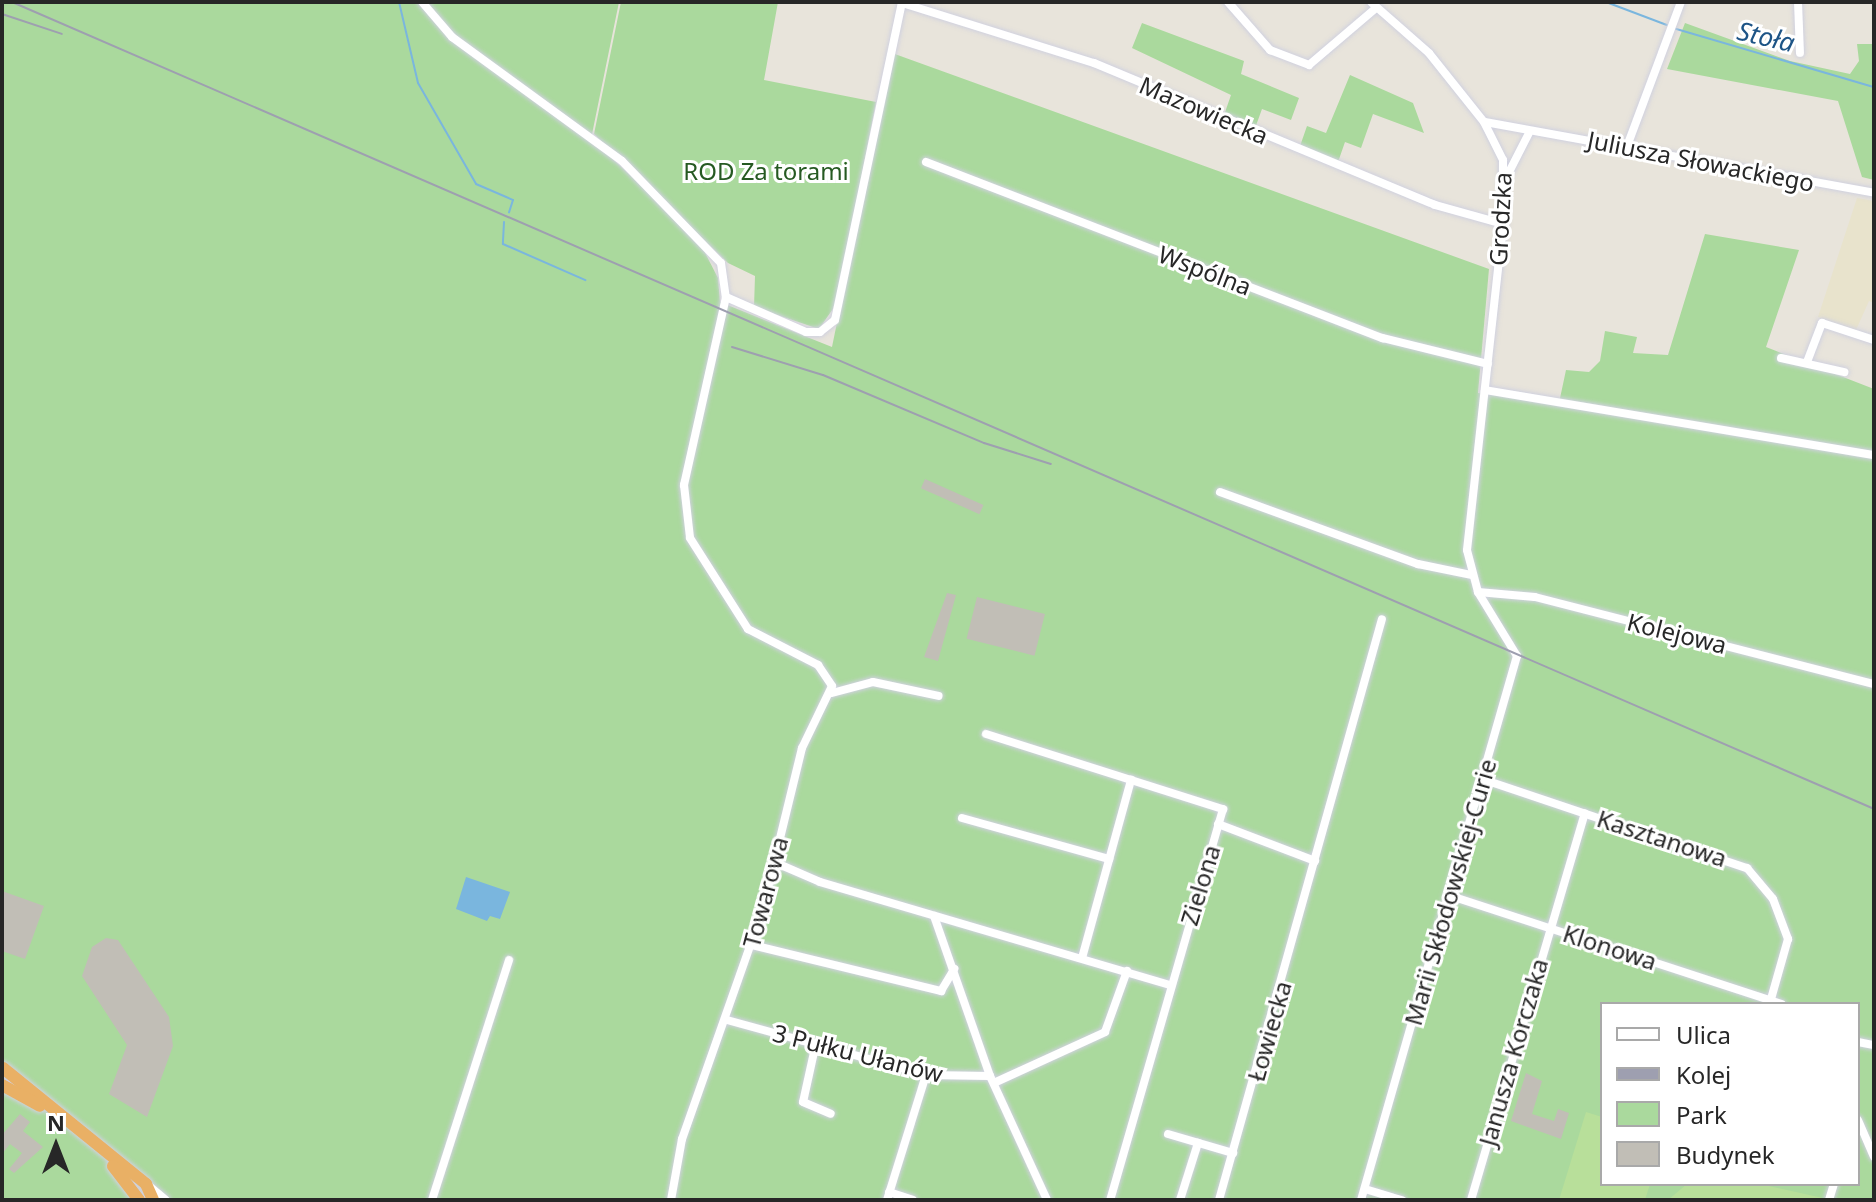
<!DOCTYPE html>
<html>
<head>
<meta charset="utf-8">
<style>
	body { margin:0 }
	#map { position:relative; width:1876px; height:1202px; overflow:hidden; background:#e8e4db; font-family:"Noto Sans",sans-serif }
	div>[style] { position:absolute }
	[style*='--x'] { left:calc(var(--x)*1px); top:calc(var(--y)*1px); width:calc(var(--w)*1px); rotate:calc(var(--a)*1deg) }
	.education>* { inset:0; background:#e8e3cc }
	.green>* { inset:0; background:#aad99d }
	.pitch>* { inset:0; background:#b8df9a }
	.water>* { inset:0; background:#7ab6de }
	.stream>* { height:2px; margin:-1px; padding:0 1px; transform-origin:1px; border-radius:1px; background:#7ab6de }
	.building>* { inset:0; background:#c1beb6; transform-origin:0 0 }
	.roads { filter:drop-shadow(0 0 2px #d0d1df) drop-shadow(0 0 2px #d0d1df) }
	.minor>* { height:8px; margin:-4px; padding:0 4px; transform-origin:4px; border-radius:4px; background:#fff }
	.highway>* { height:12px; margin:-6px; padding:0 6px; transform-origin:6px; border-radius:6px; background:#e9b065 }
	.rail>* { height:2px; margin:-1px; padding:0 1px; transform-origin:1px; border-radius:1px; background:#9e9fb0 }
	span { translate:-50% -50%; white-space:nowrap; text-align:center; line-height:1.15; -webkit-text-stroke:6px #fff; paint-order:stroke }
	.street-label { font-size:24px; color:#272727 }
	.park-label { font-size:24px; color:#265a22 }
	.water-label { font-size:26px; color:#1d5486; font-style:italic }
	.frame { position:absolute; inset:0; border:4px solid #272727; pointer-events:none }
	.legend { position:absolute; left:1600px; top:1002px; width:260px; height:184px; box-sizing:border-box; background:#fff; border:2px solid #a9a9a9; margin:0; padding:10px 14px; list-style:none; font-size:24px; color:#272727 }
	.legend li { display:flex; align-items:center; gap:16px; height:40px }
	.legend b { width:40px; border:2px solid #a9a9a9 }
	.north { position:absolute; left:16px; top:1106px; width:80px; height:80px; -webkit-text-stroke:6px #fff; paint-order:stroke; rotate:0deg; font-size:22px; font-weight:700; line-height:32px; text-align:center; color:#272727 }
	.north::after { content:''; display:block; margin:auto; width:28px; height:36px; background:#272727; clip-path:polygon(50% 0,100% 100%,50% 72%,0 100%) }
</style>
</head>
<body>
<div id="map">
	<div class="education">
		<i style="clip-path:polygon(1857px 198px,1874px 201px,1874px 303px,1869px 301px,1856px 330px,1818px 317px)"></i>
	</div>
	<div class="green">
		<i style="clip-path:polygon(evenodd,2px 2px,619px 2px,591px 139px,697px 237px,718px 278px,720px 302px,832px 347px,892px 53px,1489px 269px,1478px 393px,1559px 403px,1566px 370px,1589px 372px,1600px 361px,1605px 331px,1637px 337px,1633px 353px,1668px 355px,1705px 234px,1799px 250px,1766px 347px,1874px 389px,1874px 1200px,2px 1200px,2px 2px,1602px 1004px,1858px 1004px,1858px 1184px,1602px 1184px,1602px 1004px)"></i>
		<i style="clip-path:polygon(621px 2px,778px 2px,764px 80px,876px 102px,837px 303px,819px 329px,754px 307px,755px 276px,728px 263px,594px 134px)"></i>
		<i style="clip-path:polygon(1142px 23px,1244px 61px,1241px 74px,1299px 98px,1291px 120px,1262px 109px,1254px 131px,1223px 118px,1231px 95px,1132px 48px)"></i>
		<i style="clip-path:polygon(1685px 23px,1790px 61px,1850px 74px,1859px 61px,1857px 44px,1874px 44px,1874px 180px,1862px 177px,1838px 101px,1667px 69px)"></i>
		<i style="clip-path:polygon(1350px 75px,1413px 103px,1424px 133px,1373px 114px,1361px 148px,1345px 142px,1338px 162px,1299px 149px,1307px 126px,1326px 133px)"></i>
	</div>
	<div class="pitch">
		<i style="clip-path:polygon(1586px 1112px,1602px 1117px,1602px 1184px,1650px 1184px,1645px 1200px,1559px 1200px)"></i>
		<i style="clip-path:polygon(1687px 1184px,1760px 1184px,1823px 1198px,1668px 1200px)"></i>
	</div>
	<div class="water">
		<i style="clip-path:polygon(466px 877px,510px 892px,500px 919px,490px 916px,487px 921px,456px 909px)"></i>
	</div>
	<div class="stream">
		<i style="--x:399;--y:2;--w:83;--a:76.8"></i>
		<i style="--x:418;--y:83;--w:116;--a:60.1"></i>
		<i style="--x:476;--y:184;--w:40;--a:23.4"></i>
		<i style="--x:513;--y:200;--w:13;--a:108"></i>
		<i style="--x:1606;--y:2;--w:65;--a:20.7"></i>
		<i style="--x:1673;--y:28;--w:209;--a:16.4"></i>
		<i style="--x:504;--y:222;--w:22;--a:93"></i>
		<i style="--x:503;--y:244;--w:90;--a:23.7"></i>
	</div>
	<div class="building">
		<i style="left:925px;top:479px;width:64px;height:10px;rotate:24deg"></i>
		<i style="clip-path:polygon(947px 593px,956px 595px,938px 661px,924px 657px)"></i>
		<i style="left:977px;top:597px;width:70px;height:43px;rotate:14deg"></i>
		<i style="clip-path:polygon(2px 891px,44px 906px,25px 959px,2px 951px)"></i>
		<i style="clip-path:polygon(106px 938px,118px 940px,169px 1017px,173px 1046px,147px 1117px,109px 1094px,127px 1045px,82px 976px,92px 947px)"></i>
		<i style="clip-path:polygon(1526px 1073px,1542px 1081px,1532px 1114px,1554px 1121px,1558px 1109px,1569px 1113px,1561px 1139px,1511px 1121px)"></i>
		<i style="clip-path:polygon(20px 1114px,30px 1122px,23px 1131px,43px 1147px,14px 1173px,9px 1169px,22px 1153px,10px 1144px,2px 1154px,2px 1135px)"></i>
	</div>
	<div class="roads">
		<div class="minor">
			<i style="--x:422;--y:2;--w:46;--a:49.4"></i>
			<i style="--x:452;--y:37;--w:210;--a:36.1"></i>
			<i style="--x:622;--y:161;--w:142;--a:45.9"></i>
			<i style="--x:721;--y:263;--w:34;--a:82"></i>
			<i style="--x:726;--y:297;--w:193;--a:102.6"></i>
			<i style="--x:684;--y:485;--w:53;--a:83.5"></i>
			<i style="--x:690;--y:538;--w:108;--a:57.5"></i>
			<i style="--x:748;--y:629;--w:79;--a:27.2"></i>
			<i style="--x:818;--y:665;--w:25;--a:56"></i>
			<i style="--x:832;--y:686;--w:69;--a:115.8"></i>
			<i style="--x:802;--y:748;--w:169;--a:103.7"></i>
			<i style="--x:762;--y:912;--w:241;--a:109.4"></i>
			<i style="--x:682;--y:1139;--w:62;--a:100.2"></i>
			<i style="--x:1228;--y:2;--w:64;--a:48.8"></i>
			<i style="--x:1270;--y:50;--w:42;--a:21"></i>
			<i style="--x:1309;--y:65;--w:88;--a:-40.4"></i>
			<i style="--x:1798;--y:2;--w:51;--a:87.8"></i>
			<i style="--x:902;--y:3;--w:201;--a:17.4"></i>
			<i style="--x:1094;--y:63;--w:369;--a:22.6"></i>
			<i style="--x:1435;--y:205;--w:71;--a:15.6"></i>
			<i style="--x:1485;--y:122;--w:395;--a:10.3"></i>
			<i style="--x:1626;--y:149;--w:157;--a:-69.5"></i>
			<i style="--x:926;--y:162;--w:490;--a:21.1"></i>
			<i style="--x:1383;--y:338;--w:108;--a:13.9"></i>
			<i style="--x:1507;--y:176;--w:48;--a:-62.9"></i>
			<i style="--x:726;--y:297;--w:87;--a:23.6"></i>
			<i style="--x:806;--y:332;--w:14;--a:0"></i>
			<i style="--x:820;--y:332;--w:19;--a:-39"></i>
			<i style="--x:835;--y:320;--w:325;--a:-78.1"></i>
			<i style="--x:1781;--y:358;--w:65;--a:12.5"></i>
			<i style="--x:1807;--y:362;--w:42;--a:-69"></i>
			<i style="--x:1822;--y:323;--w:55;--a:18.1"></i>
			<i style="--x:1485;--y:390;--w:394;--a:9.5"></i>
			<i style="--x:1220;--y:492;--w:211;--a:20"></i>
			<i style="--x:1418;--y:564;--w:54;--a:11.7"></i>
			<i style="--x:1478;--y:592;--w:57;--a:5"></i>
			<i style="--x:1535;--y:597;--w:350;--a:14.4"></i>
			<i style="--x:832;--y:693;--w:42;--a:-15"></i>
			<i style="--x:873;--y:682;--w:67;--a:12"></i>
			<i style="--x:986;--y:734;--w:249;--a:17.6"></i>
			<i style="--x:1223;--y:809;--w:407;--a:106.1"></i>
			<i style="--x:1482;--y:779;--w:280;--a:18.6"></i>
			<i style="--x:1747;--y:868;--w:40;--a:50"></i>
			<i style="--x:1773;--y:899;--w:43;--a:69.4"></i>
			<i style="--x:1788;--y:939;--w:62;--a:105.8"></i>
			<i style="--x:962;--y:818;--w:153;--a:15.6"></i>
			<i style="--x:1218;--y:824;--w:104;--a:20.9"></i>
			<i style="--x:774;--y:862;--w:50;--a:23.5"></i>
			<i style="--x:820;--y:882;--w:366;--a:16.4"></i>
			<i style="--x:1448;--y:895;--w:351;--a:18.1"></i>
			<i style="--x:934;--y:916;--w:170;--a:70.7"></i>
			<i style="--x:990;--y:1076;--w:136;--a:65.3"></i>
			<i style="--x:752;--y:945;--w:195;--a:13.7"></i>
			<i style="--x:941;--y:991;--w:26;--a:-59"></i>
			<i style="--x:1082;--y:958;--w:185;--a:-74.6"></i>
			<i style="--x:727;--y:1020;--w:206;--a:15.4"></i>
			<i style="--x:926;--y:1075;--w:64;--a:0.9"></i>
			<i style="--x:1858;--y:1042;--w:16;--a:11"></i>
			<i style="--x:816;--y:1043;--w:60;--a:102.4"></i>
			<i style="--x:803;--y:1102;--w:30;--a:23"></i>
			<i style="--x:996;--y:1082;--w:120;--a:-24.6"></i>
			<i style="--x:1105;--y:1032;--w:65;--a:-70.2"></i>
			<i style="--x:1858;--y:1120;--w:40;--a:66.6"></i>
			<i style="--x:1168;--y:1134;--w:68;--a:16.3"></i>
			<i style="--x:148;--y:1185;--w:23;--a:40"></i>
			<i style="--x:1365;--y:1189;--w:39;--a:17"></i>
			<i style="--x:889;--y:1192;--w:25;--a:18"></i>
			<i style="--x:432;--y:1200;--w:252;--a:-72.2"></i>
			<i style="--x:887;--y:1200;--w:131;--a:-72.7"></i>
			<i style="--x:1180;--y:1200;--w:60;--a:-72.5"></i>
			<i style="--x:1219;--y:1200;--w:603;--a:-74.33"></i>
			<i style="--x:1361;--y:1200;--w:566;--a:-74"></i>
			<i style="--x:1517;--y:656;--w:75;--a:-121.4"></i>
			<i style="--x:1478;--y:592;--w:43;--a:-104.7"></i>
			<i style="--x:1467;--y:550;--w:328;--a:-83.7"></i>
			<i style="--x:1503;--y:224;--w:64;--a:-90"></i>
			<i style="--x:1503;--y:160;--w:42;--a:-116.6"></i>
			<i style="--x:1484;--y:122;--w:88;--a:-128.6"></i>
			<i style="--x:1429;--y:53;--w:77;--a:-138.7"></i>
			<i style="--x:1471;--y:1200;--w:403;--a:-73.6"></i>
			<i style="--x:1829;--y:1200;--w:17;--a:-73"></i>
		</div>
		<div class="highway">
			<i style="--x:3;--y:1068;--w:184;--a:39"></i>
			<i style="--x:146;--y:1184;--w:17;--a:66"></i>
			<i style="--x:2;--y:1085;--w:43;--a:28.9"></i>
			<i style="--x:113;--y:1166;--w:43;--a:52.6"></i>
		</div>
	</div>
	<div class="rail">
		<i style="--x:12;--y:2;--w:2029;--a:23.43"></i>
		<i style="--x:2;--y:14;--w:63;--a:18.4"></i>
		<i style="--x:732;--y:347;--w:95;--a:17.1"></i>
		<i style="--x:823;--y:375;--w:175;--a:22.9"></i>
		<i style="--x:984;--y:443;--w:70;--a:17.4"></i>
	</div>
	<div class="street-label">
		<span style="left:1204px;top:110px;rotate:23deg">Mazowiecka</span>
		<span style="left:1701px;top:161px;rotate:11deg">Juliusza Słowackiego</span>
		<span style="left:1500px;top:219px;rotate:-87deg">Grodzka</span>
		<span style="left:1205px;top:270px;rotate:21deg">Wspólna</span>
		<span style="left:1677px;top:633px;rotate:14deg">Kolejowa</span>
		<span style="left:1662px;top:838px;rotate:18deg">Kasztanowa</span>
		<span style="left:1200px;top:885px;rotate:-73deg">Zielona</span>
		<span style="left:765px;top:892px;rotate:-75deg">Towarowa</span>
		<span style="left:1450px;top:892px;rotate:-74deg">Marii Skłodowskiej-Curie</span>
		<span style="left:1610px;top:947px;rotate:18deg">Klonowa</span>
		<span style="left:1269px;top:1031px;rotate:-74deg">Łowiecka</span>
		<span style="left:1513px;top:1052px;rotate:-74deg">Janusza Korczaka</span>
		<span style="left:858px;top:1053px;rotate:14deg">3 Pułku Ułanów</span>
	</div>
	<div class="park-label">
		<span style="left:766px;top:171px">ROD Za torami</span>
	</div>
	<div class="water-label">
		<span style="left:1766px;top:37px;rotate:13deg">Stoła</span>
	</div>
	<div class="frame"></div>
	<ul class="legend">
	<li><b style="height:10px;background:#fff"></b>Ulica</li>
	<li><b style="height:10px;background:#9e9fb0"></b>Kolej</li>
	<li><b style="height:22px;background:#aad99d"></b>Park</li>
	<li><b style="height:22px;background:#c1beb6"></b>Budynek</li>
	</ul>
	<div class="north">N</div>
</div>
</body>
</html>
